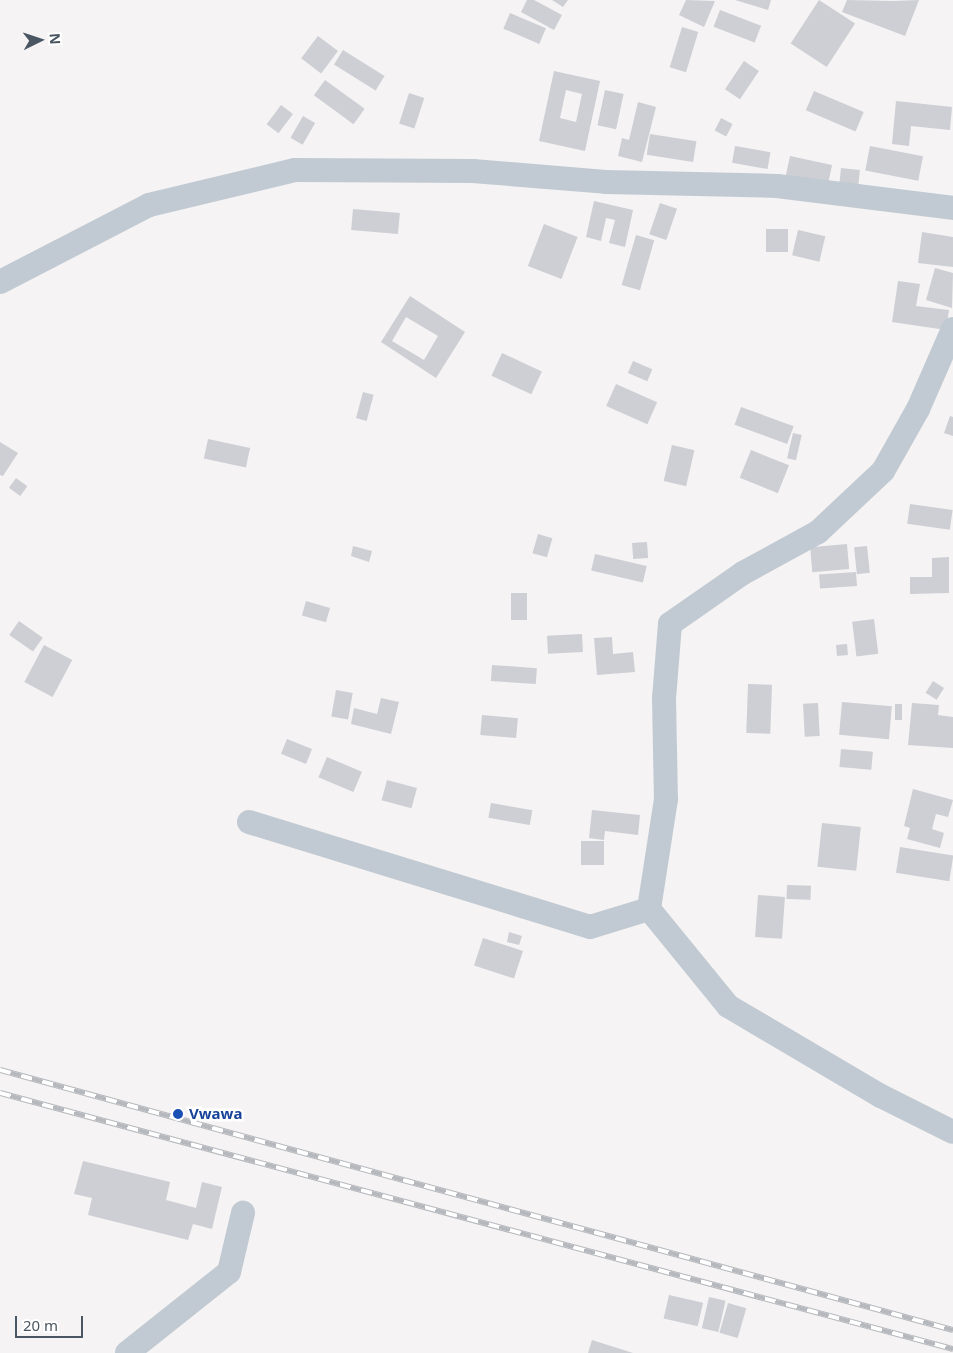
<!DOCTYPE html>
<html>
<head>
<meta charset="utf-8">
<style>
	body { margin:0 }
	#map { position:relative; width:953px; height:1353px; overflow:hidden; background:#f5f3f3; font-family:"Noto Sans",sans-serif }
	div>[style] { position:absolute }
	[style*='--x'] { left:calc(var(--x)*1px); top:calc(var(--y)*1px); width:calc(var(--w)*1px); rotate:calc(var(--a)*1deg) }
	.building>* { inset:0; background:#cdcfd5; transform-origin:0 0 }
	.minor>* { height:24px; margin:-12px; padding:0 12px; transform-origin:12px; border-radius:12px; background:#c1cad2 }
	.rail>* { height:5.5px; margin-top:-2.75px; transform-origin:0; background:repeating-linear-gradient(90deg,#fff 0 11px,#b5b8bd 0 22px); box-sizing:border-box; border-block:1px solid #b5b8bd }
	.dots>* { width:14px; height:14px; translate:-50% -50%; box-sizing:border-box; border:2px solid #fff; border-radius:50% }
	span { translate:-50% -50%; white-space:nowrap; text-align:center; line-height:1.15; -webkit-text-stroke:5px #fff; paint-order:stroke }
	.transit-label { font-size:15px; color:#164399; font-weight:700 }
	.left { translate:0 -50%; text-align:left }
	.north { position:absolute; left:15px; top:15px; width:50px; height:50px; -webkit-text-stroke:4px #fff; paint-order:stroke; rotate:86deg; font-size:14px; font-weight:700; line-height:20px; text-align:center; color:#4a5661 }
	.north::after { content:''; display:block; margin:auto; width:18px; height:22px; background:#4a5661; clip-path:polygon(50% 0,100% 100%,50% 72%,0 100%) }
	.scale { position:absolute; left:15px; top:1316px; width:68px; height:22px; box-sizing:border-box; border:2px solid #4a5661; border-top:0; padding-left:6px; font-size:15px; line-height:18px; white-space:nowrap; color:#4a5661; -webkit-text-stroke:4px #fff; paint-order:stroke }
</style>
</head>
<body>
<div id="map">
	<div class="building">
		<i style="clip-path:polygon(527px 0,534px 0,562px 15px,554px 30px,521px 12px)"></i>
		<i style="clip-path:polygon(552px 0,568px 0,563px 7px)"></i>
		<i style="clip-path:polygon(686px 0,715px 1px,704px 27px,679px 15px)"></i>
		<i style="clip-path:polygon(735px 0,771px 0,768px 10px)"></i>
		<i style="left:819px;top:0;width:43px;height:52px;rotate:33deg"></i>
		<i style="clip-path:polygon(847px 0,893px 1px,919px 0,905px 36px,842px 12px)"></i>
		<i style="left:720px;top:10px;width:44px;height:18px;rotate:21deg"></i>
		<i style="left:510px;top:13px;width:39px;height:17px;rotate:23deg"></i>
		<i style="left:682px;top:27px;width:17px;height:42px;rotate:17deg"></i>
		<i style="left:318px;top:36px;width:25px;height:28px;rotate:37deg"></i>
		<i style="left:343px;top:50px;width:49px;height:17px;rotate:32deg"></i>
		<i style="left:744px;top:61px;width:18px;height:34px;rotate:34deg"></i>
		<i style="clip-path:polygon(evenodd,554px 71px,600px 81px,585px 151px,539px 141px,554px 71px,566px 90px,582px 94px,576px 122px,560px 118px,566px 90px)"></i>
		<i style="left:325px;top:80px;width:49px;height:19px;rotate:36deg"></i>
		<i style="left:605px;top:90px;width:19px;height:36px;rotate:12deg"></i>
		<i style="left:814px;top:91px;width:54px;height:21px;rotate:23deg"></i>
		<i style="left:409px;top:93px;width:16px;height:32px;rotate:18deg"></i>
		<i style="clip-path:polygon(896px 101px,952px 107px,950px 130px,911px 126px,909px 146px,892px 144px)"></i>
		<i style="clip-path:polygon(638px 102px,656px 107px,642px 162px,618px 156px,622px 138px,629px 140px)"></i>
		<i style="left:281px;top:105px;width:15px;height:24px;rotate:37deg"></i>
		<i style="left:303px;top:116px;width:14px;height:25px;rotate:30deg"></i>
		<i style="left:721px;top:118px;width:13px;height:14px;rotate:27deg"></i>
		<i style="left:650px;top:134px;width:47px;height:21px;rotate:9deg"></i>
		<i style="left:735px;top:146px;width:36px;height:17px;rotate:10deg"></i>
		<i style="left:870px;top:146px;width:54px;height:25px;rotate:11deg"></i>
		<i style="left:790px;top:156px;width:43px;height:20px;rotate:12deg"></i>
		<i style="left:841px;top:168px;width:19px;height:19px;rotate:6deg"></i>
		<i style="clip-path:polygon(594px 201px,633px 210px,625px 247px,609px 243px,615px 220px,606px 218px,601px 241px,586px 237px)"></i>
		<i style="left:660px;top:203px;width:18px;height:33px;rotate:19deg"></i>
		<i style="left:353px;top:209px;width:47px;height:21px;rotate:5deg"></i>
		<i style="left:544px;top:224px;width:36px;height:45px;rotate:21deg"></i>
		<i style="left:766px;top:229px;width:22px;height:23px"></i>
		<i style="left:798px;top:230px;width:28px;height:26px;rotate:13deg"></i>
		<i style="clip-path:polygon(922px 232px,953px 237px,953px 267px,918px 263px)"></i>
		<i style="left:636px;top:235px;width:19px;height:52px;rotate:16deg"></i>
		<i style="clip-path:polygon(935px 268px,953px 273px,952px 308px,926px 300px)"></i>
		<i style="clip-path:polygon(898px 281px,920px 284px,916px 306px,949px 310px,946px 330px,892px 322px)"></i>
		<i style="clip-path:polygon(evenodd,410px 296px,465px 332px,436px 378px,381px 342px,410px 296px,406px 317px,438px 336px,424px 360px,392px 341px,406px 317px)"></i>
		<i style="left:502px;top:353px;width:44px;height:25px;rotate:25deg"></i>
		<i style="left:633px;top:361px;width:21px;height:13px;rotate:23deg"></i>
		<i style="left:616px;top:384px;width:45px;height:24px;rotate:24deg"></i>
		<i style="left:363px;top:392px;width:11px;height:27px;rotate:15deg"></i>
		<i style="left:741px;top:407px;width:56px;height:19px;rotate:20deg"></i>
		<i style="clip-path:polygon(950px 416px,953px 417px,953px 436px,944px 433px)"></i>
		<i style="left:793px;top:433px;width:9px;height:26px;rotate:13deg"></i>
		<i style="left:208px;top:439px;width:43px;height:20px;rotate:12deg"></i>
		<i style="clip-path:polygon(0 442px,18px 453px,3px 476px,0 475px)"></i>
		<i style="left:672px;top:445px;width:23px;height:37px;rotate:13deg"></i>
		<i style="left:751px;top:450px;width:41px;height:30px;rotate:22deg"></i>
		<i style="left:16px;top:478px;width:14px;height:12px;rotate:36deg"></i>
		<i style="left:910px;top:504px;width:43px;height:20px;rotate:8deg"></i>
		<i style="left:538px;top:534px;width:15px;height:20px;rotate:16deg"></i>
		<i style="left:647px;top:542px;width:16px;height:15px;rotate:86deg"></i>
		<i style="left:847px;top:544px;width:25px;height:37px;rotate:85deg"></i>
		<i style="clip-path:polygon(353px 546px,372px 551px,369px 562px,351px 556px)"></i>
		<i style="left:867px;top:546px;width:27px;height:13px;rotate:84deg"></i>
		<i style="left:595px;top:554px;width:53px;height:17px;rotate:13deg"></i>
		<i style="clip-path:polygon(949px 557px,949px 593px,910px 594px,910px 577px,932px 577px,932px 558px)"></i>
		<i style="left:856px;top:572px;width:14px;height:37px;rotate:86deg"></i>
		<i style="left:527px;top:593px;width:27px;height:16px;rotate:90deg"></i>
		<i style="left:306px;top:601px;width:25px;height:15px;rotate:16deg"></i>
		<i style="left:874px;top:619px;width:35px;height:22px;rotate:83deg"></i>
		<i style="left:19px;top:621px;width:29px;height:17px;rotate:35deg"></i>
		<i style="left:582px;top:634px;width:18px;height:35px;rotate:87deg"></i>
		<i style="clip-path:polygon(612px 637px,613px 654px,633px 652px,635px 672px,597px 675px,594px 638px)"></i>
		<i style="left:847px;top:644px;width:11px;height:11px;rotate:85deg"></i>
		<i style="left:44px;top:645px;width:32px;height:42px;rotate:28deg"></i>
		<i style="left:492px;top:665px;width:45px;height:16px;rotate:4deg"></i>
		<i style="left:933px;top:681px;width:13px;height:14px;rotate:32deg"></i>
		<i style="left:748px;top:684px;width:24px;height:49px;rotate:2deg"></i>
		<i style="left:336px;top:690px;width:17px;height:27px;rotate:10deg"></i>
		<i style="clip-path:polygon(381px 698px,399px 702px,391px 734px,351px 724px,354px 708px,377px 714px)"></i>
		<i style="left:842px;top:702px;width:50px;height:33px;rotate:5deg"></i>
		<i style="left:818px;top:703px;width:33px;height:15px;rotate:87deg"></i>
		<i style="clip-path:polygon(912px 703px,939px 705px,938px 715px,953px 717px,953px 748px,908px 745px)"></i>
		<i style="left:895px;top:704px;width:7px;height:16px"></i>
		<i style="left:482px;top:715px;width:36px;height:20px;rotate:5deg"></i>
		<i style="left:287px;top:739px;width:27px;height:16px;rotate:22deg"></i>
		<i style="left:841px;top:749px;width:32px;height:18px;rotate:5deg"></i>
		<i style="left:327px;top:757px;width:38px;height:22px;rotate:23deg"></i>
		<i style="left:387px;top:780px;width:31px;height:21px;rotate:15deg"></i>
		<i style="clip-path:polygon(913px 789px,953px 800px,948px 817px,936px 814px,932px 829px,944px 833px,940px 848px,907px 839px,910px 828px,904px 826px)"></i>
		<i style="left:491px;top:803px;width:42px;height:15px;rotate:10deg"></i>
		<i style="clip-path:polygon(592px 810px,640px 815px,638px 835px,605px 831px,604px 840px,589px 838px)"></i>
		<i style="left:822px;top:823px;width:39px;height:44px;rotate:6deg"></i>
		<i style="left:581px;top:841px;width:23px;height:24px"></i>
		<i style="left:900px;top:847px;width:54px;height:26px;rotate:9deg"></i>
		<i style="left:787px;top:885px;width:24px;height:14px;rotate:2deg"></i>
		<i style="left:758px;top:895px;width:27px;height:42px;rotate:4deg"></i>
		<i style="clip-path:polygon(509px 932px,522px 936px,519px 945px,507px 942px)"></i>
		<i style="left:483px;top:938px;width:42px;height:29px;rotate:18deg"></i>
		<i style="clip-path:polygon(83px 1161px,170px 1182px,166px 1200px,196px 1208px,202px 1182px,222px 1187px,212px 1229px,193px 1224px,188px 1240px,88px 1215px,92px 1198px,74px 1194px)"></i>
		<i style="left:669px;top:1295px;width:35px;height:24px;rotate:13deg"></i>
		<i style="left:709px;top:1297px;width:17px;height:32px;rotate:13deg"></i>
		<i style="left:728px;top:1303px;width:19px;height:31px;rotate:16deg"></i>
		<i style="clip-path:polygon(592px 1340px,633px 1353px,588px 1353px)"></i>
	</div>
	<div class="minor">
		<i style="--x:0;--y:282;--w:168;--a:-27.3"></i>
		<i style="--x:149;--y:205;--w:150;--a:-13.5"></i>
		<i style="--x:295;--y:170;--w:178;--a:0.3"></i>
		<i style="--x:473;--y:171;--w:133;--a:4.7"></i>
		<i style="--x:606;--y:182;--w:171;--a:1.3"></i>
		<i style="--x:777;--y:186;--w:177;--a:7.1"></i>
		<i style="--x:953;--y:329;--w:87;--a:113.6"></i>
		<i style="--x:918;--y:409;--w:71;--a:119.4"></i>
		<i style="--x:883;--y:471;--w:89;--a:136.8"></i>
		<i style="--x:818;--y:532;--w:85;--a:151.3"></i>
		<i style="--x:743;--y:573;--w:89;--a:145.1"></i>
		<i style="--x:670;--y:624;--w:74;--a:94.6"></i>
		<i style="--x:664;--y:698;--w:101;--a:88.9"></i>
		<i style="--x:666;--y:799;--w:111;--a:98.8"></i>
		<i style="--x:649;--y:909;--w:125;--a:50.8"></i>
		<i style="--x:728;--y:1006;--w:178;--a:30.5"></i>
		<i style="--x:881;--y:1096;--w:80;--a:26.6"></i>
		<i style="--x:249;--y:822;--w:357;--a:17.1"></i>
		<i style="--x:590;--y:927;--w:62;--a:-17"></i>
		<i style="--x:127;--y:1353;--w:130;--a:-38.5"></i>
		<i style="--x:229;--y:1272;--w:61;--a:-76.7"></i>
	</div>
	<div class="rail">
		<i style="--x:0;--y:1070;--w:988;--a:15.26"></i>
		<i style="--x:0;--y:1093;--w:987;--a:15.04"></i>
	</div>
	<div class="dots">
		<i style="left:178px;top:1114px;background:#1a4fb4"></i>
	</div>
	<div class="transit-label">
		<span class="left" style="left:189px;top:1114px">Vwawa</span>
	</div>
	<div class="north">N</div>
	<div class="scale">20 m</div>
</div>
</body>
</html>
